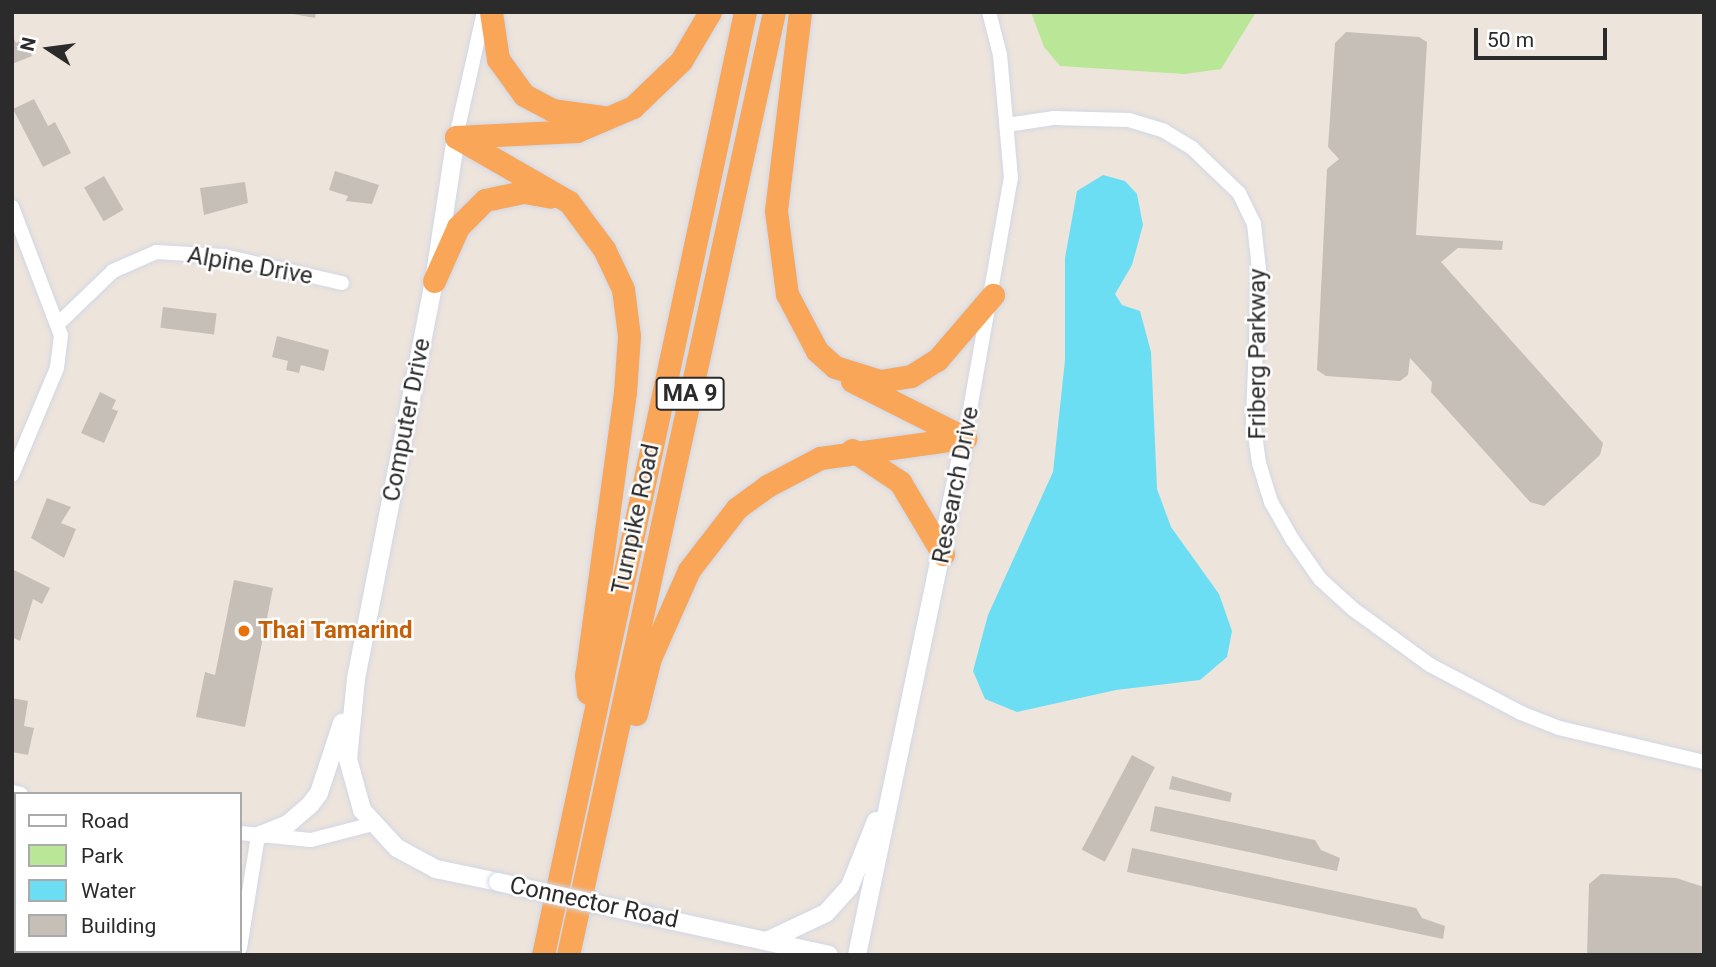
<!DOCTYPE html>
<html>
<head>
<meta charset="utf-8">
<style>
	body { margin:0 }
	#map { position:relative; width:1716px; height:967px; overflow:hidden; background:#ede4dc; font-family:Roboto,sans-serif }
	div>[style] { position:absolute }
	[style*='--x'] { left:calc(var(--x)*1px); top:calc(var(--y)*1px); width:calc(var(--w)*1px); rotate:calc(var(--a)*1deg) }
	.green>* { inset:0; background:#bae697 }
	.water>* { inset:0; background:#6cdef3 }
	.building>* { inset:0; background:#c6bfb8; transform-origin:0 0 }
	.roads { filter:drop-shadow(0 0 2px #d2d7e4) drop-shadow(0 0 2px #d2d7e4) }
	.minor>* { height:14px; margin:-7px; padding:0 7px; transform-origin:7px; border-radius:7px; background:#fff }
	.tertiary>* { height:18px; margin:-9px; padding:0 9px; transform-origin:9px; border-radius:9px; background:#fff }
	.trunk>* { height:23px; margin:-11.5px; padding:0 11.5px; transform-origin:11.5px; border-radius:11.5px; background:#faa658 }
	.bridges { filter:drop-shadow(0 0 2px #d2d7e4) drop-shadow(0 0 2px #d2d7e4) }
	.tertiary-bridge>* { height:18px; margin:-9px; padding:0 9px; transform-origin:9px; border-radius:9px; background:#fff }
	.dots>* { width:19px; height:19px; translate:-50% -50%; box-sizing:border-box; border:4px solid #fff; border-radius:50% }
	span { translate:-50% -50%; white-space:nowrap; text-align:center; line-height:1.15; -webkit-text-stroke:5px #fff; paint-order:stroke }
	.shield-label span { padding:2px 5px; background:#fff; border:2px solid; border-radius:5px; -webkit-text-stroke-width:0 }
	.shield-label { font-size:23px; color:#2b2b2b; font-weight:700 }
	.street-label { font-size:24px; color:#2b2b2b }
	.food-label { font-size:24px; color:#c56008; font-weight:700 }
	.left { translate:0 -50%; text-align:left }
	.frame { position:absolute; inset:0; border:14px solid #2b2b2b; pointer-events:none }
	.legend { position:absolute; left:14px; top:792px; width:228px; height:161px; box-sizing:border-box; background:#fff; border:2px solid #aaa; margin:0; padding:9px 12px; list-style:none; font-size:21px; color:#2b2b2b }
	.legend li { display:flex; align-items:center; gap:14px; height:35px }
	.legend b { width:35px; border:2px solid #aaa }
	.north { position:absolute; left:14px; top:14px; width:70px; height:70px; -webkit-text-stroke:5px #fff; paint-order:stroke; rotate:283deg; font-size:19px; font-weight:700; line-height:28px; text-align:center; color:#2b2b2b }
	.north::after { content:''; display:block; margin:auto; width:24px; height:32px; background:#2b2b2b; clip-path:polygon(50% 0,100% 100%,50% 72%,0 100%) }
	.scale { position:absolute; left:1474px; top:28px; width:133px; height:32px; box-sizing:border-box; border:4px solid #2b2b2b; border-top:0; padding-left:9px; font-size:21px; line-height:24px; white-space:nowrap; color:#2b2b2b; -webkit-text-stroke:5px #fff; paint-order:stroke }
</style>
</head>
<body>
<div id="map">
	<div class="green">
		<i style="clip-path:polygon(1031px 12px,1256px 12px,1221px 69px,1185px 74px,1060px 66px,1044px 47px)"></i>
	</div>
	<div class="water">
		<i style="clip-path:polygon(1103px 175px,1125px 181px,1137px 194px,1143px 225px,1132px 265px,1115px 294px,1122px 305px,1140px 311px,1151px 352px,1157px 489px,1171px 527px,1219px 594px,1232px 631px,1227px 657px,1200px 680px,1116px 690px,1017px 712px,985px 699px,973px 671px,988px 615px,1053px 472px,1065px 360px,1065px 258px,1077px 191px)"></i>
	</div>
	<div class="building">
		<i style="clip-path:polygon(282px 12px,316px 12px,315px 18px)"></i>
		<i style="clip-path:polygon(1346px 32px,1419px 37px,1427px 42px,1416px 235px,1503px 241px,1502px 250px,1458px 248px,1441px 262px,1603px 443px,1600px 455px,1544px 506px,1530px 502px,1431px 392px,1432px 382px,1410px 358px,1408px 375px,1400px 381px,1326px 376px,1317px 370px,1327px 169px,1339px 159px,1328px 147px,1335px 43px)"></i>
		<i style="clip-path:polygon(12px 35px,16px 43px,24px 39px,32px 56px,12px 64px)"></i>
		<i style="clip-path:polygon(34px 99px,48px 126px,55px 122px,71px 153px,43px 167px,13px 109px)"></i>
		<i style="clip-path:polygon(335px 171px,379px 185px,372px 204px,346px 201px,348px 196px,329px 190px)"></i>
		<i style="left:104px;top:176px;width:39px;height:23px;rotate:60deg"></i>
		<i style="clip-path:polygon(245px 182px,248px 203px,204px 215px,200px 188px)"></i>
		<i style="left:163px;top:307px;width:54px;height:21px;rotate:7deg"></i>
		<i style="clip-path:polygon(277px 336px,329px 350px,324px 371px,301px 365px,299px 373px,286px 370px,288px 361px,272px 357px)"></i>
		<i style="clip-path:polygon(100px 392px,116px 400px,112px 409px,118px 411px,104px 443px,81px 433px)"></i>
		<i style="clip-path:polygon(47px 498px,71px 507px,61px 523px,76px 529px,64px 558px,31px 538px)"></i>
		<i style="clip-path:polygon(12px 569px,50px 588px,42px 604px,33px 599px,20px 641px,12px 637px)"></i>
		<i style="clip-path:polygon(234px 580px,273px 588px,245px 727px,196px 717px,205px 672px,215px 675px)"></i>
		<i style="clip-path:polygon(12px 698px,28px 701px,24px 726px,34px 728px,28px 755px,12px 752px)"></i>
		<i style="left:1132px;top:755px;width:26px;height:107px;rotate:28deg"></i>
		<i style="clip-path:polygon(1172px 776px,1232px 793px,1230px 802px,1169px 789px)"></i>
		<i style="clip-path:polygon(1155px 806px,1315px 840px,1321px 850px,1340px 858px,1337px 871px,1150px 831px)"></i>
		<i style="clip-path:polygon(1132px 848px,1416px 908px,1422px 918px,1445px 926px,1443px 939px,1127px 872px)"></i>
		<i style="clip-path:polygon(1601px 874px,1676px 878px,1704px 887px,1704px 955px,1587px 955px,1589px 884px)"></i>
		<i style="clip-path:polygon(12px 931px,16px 951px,116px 955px,12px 955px)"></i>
	</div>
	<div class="roads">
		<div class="minor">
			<i style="--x:1007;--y:125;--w:48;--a:-8.5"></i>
			<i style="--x:1054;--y:118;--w:75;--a:1.5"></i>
			<i style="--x:1129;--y:120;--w:37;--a:17"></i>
			<i style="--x:1164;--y:131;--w:33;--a:31"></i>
			<i style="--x:1192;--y:148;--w:65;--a:43.8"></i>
			<i style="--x:1239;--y:193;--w:34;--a:64"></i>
			<i style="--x:1254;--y:224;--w:45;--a:83.7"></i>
			<i style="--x:1259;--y:269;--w:152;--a:92.3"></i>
			<i style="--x:1253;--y:421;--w:42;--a:81.9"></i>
			<i style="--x:1259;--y:463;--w:41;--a:72.9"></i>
			<i style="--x:1271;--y:502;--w:43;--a:60.4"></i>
			<i style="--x:1292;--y:539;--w:49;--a:55"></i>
			<i style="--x:1320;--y:579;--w:45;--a:42.3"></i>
			<i style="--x:1353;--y:609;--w:95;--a:36"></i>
			<i style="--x:1430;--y:665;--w:103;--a:27.8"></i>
			<i style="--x:1521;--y:713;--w:41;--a:21.5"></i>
			<i style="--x:1559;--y:728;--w:149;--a:13.2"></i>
			<i style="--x:456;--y:137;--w:128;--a:-77.4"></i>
			<i style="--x:12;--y:207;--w:137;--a:69.1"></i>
			<i style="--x:61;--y:335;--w:33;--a:97"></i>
			<i style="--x:57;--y:368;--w:116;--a:112.8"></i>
			<i style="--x:58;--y:324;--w:76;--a:-43.9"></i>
			<i style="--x:113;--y:271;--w:47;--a:-23.8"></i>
			<i style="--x:156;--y:252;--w:68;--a:3.4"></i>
			<i style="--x:224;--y:256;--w:121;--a:12.9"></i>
			<i style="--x:965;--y:438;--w:264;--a:-80"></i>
			<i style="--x:1011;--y:178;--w:123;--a:-95.1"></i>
			<i style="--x:1000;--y:55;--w:44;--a:-104.3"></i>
			<i style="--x:12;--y:792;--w:9;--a:13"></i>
			<i style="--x:240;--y:833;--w:71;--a:5.6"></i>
			<i style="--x:311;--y:840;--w:64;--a:-14.5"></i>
			<i style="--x:240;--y:948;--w:113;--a:-80.9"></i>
		</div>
		<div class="tertiary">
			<i style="--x:456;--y:137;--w:146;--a:98.7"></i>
			<i style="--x:434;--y:281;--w:406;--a:101.1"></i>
			<i style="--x:356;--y:679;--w:80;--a:95.7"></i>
			<i style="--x:348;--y:759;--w:53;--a:74.6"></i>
			<i style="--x:362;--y:810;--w:52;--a:47.4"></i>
			<i style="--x:397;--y:848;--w:44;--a:28.3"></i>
			<i style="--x:436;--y:869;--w:63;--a:11.8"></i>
			<i style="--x:258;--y:836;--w:32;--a:-22"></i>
			<i style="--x:288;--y:824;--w:29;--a:-41"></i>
			<i style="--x:310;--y:805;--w:15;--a:-53"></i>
			<i style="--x:319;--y:793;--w:74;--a:-71.8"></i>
			<i style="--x:646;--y:915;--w:187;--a:12.3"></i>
			<i style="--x:767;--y:941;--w:65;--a:-25.4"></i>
			<i style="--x:826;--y:913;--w:36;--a:-48"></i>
			<i style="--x:850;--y:886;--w:70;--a:-68.2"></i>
			<i style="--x:857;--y:955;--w:528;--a:-78.2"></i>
		</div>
		<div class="trunk">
			<i style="--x:491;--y:12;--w:48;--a:81.5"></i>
			<i style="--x:498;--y:59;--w:44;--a:54.2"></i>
			<i style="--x:524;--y:95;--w:32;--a:28"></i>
			<i style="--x:552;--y:110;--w:51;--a:7.8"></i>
			<i style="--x:800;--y:12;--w:200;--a:96.9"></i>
			<i style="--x:776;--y:211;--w:84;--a:82.5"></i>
			<i style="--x:787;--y:294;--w:64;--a:62.2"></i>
			<i style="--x:817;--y:351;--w:24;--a:42"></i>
			<i style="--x:835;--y:367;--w:47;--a:17.3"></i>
			<i style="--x:880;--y:381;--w:31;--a:-9"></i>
			<i style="--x:911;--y:376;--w:31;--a:-32"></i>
			<i style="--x:937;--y:360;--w:86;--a:-49.3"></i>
			<i style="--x:456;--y:137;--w:130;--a:29.9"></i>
			<i style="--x:569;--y:202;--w:59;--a:53.3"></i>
			<i style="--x:604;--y:249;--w:44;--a:64.6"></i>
			<i style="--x:623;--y:289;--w:47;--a:82.7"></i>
			<i style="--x:629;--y:336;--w:56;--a:94.1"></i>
			<i style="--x:625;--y:392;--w:286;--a:97.8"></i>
			<i style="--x:586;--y:675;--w:18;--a:84"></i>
			<i style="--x:456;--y:137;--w:121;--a:-2.8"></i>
			<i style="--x:577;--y:131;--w:61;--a:-23.2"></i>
			<i style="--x:633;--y:107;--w:66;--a:-43.8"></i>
			<i style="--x:681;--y:61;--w:57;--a:-59.4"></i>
			<i style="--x:434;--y:281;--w:59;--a:-66"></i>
			<i style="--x:458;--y:227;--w:38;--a:-45"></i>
			<i style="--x:485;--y:200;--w:40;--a:-12"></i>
			<i style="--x:524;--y:192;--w:27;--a:10"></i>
			<i style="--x:852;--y:381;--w:127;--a:26.8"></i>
			<i style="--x:852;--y:450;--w:58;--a:33.7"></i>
			<i style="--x:900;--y:482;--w:84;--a:59.2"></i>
			<i style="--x:636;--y:714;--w:58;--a:-76"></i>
			<i style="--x:650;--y:658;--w:96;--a:-66.1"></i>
			<i style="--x:689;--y:570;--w:78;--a:-52.3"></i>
			<i style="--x:737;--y:508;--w:37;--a:-36"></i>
			<i style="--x:767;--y:486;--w:60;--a:-27.8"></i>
			<i style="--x:820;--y:458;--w:146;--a:-7.9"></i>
			<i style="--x:543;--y:955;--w:964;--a:-77.91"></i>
			<i style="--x:568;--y:955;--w:965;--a:-77.68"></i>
		</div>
	</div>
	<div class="bridges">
		<div class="tertiary-bridge">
			<i style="--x:498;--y:882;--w:152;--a:12.6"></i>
		</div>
	</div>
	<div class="dots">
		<i style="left:244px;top:631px;background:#e8710a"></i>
	</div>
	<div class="shield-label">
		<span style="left:690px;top:394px">MA 9</span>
	</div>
	<div class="street-label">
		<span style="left:250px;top:266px;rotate:10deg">Alpine Drive</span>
		<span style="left:1258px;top:354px;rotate:-90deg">Friberg Parkway</span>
		<span style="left:407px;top:420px;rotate:-79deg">Computer Drive</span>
		<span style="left:956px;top:485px;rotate:-79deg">Research Drive</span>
		<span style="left:636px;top:519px;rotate:-78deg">Turnpike Road</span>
		<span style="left:594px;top:903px;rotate:12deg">Connector Road</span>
	</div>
	<div class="food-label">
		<span class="left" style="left:258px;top:631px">Thai Tamarind</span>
	</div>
	<div class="frame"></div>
	<ul class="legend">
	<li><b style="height:9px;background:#fff"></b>Road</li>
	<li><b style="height:19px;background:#bae697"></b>Park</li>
	<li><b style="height:19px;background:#6cdef3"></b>Water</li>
	<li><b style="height:19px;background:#c6bfb8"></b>Building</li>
	</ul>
	<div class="north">N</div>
	<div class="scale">50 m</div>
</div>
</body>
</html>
